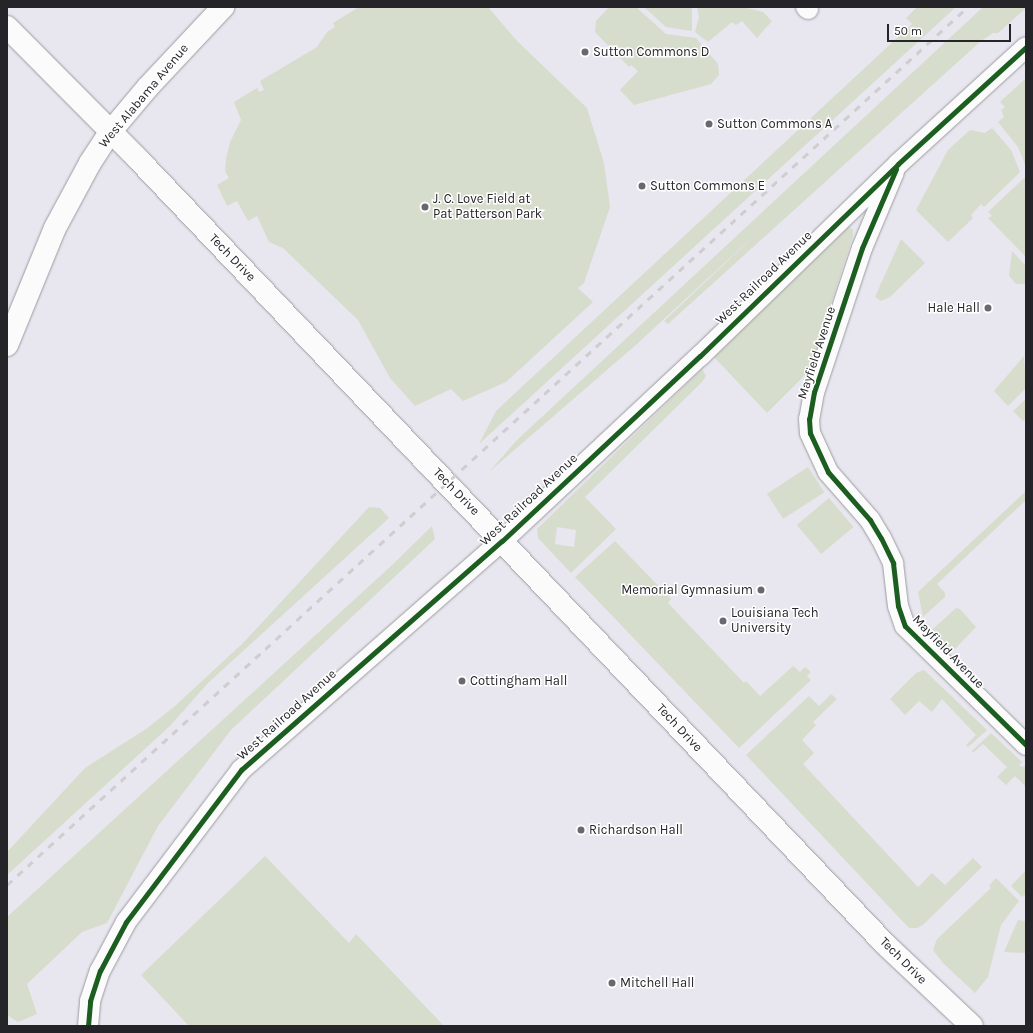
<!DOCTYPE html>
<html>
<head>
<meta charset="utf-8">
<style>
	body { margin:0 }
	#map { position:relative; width:1033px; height:1033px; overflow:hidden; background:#e8e6ee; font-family:Karla,sans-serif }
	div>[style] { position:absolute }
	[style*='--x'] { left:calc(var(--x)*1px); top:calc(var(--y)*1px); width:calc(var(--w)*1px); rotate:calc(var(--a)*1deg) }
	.green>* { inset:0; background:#d7ddcc; transform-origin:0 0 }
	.roads { filter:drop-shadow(0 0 1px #9d9ba2) drop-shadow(0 0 1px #9d9ba2) }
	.street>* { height:20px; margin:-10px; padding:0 10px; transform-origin:10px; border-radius:10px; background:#fcfbfc }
	.secondary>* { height:22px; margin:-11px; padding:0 11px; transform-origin:11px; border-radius:11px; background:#fcfbfc }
	.rail>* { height:3px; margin-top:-1.5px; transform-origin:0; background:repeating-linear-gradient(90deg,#cecdd0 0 7px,transparent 0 14px) }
	.cycleway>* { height:5px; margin:-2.5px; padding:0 2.5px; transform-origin:2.5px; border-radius:2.5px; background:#1b5e20 }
	.dots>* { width:11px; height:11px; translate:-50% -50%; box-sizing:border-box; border:2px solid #fff; border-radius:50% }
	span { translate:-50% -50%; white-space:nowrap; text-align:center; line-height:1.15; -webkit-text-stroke:3px #fff; paint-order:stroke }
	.poi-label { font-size:13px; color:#252429 }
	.left { translate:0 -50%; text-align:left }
	.right { translate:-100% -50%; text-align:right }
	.street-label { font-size:13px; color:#252429 }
	.frame { position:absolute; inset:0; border:8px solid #252429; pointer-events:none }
	.scale { position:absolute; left:887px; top:24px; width:124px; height:18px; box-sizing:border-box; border:2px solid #252429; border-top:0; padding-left:5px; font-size:12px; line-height:14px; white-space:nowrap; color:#252429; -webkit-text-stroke:3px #fff; paint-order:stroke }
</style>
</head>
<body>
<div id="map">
	<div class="green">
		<i style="clip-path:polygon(359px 7px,488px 7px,517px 41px,587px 108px,604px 163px,610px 207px,584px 283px,578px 288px,593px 302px,506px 382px,463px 401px,451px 389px,415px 406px,390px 378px,358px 320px,283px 248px,269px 242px,257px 216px,248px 221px,237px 201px,227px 206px,217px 185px,229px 178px,225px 171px,226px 159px,230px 142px,241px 120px,234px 102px,257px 88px,259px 92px,264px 90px,260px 81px,317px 47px,327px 32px,335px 27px,333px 23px)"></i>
		<i style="clip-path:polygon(609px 7px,636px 7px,666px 34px,696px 38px,718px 64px,719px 75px,711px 84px,634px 105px,620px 90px,638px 71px,631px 65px,629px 67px,595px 32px,596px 21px)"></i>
		<i style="clip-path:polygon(644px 7px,692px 7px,692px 31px,666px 27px)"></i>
		<i style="clip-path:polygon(697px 7px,743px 7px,763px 12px,772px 21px,757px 38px,742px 21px,736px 25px,732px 22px,708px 42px,695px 32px,699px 17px)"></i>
		<i style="clip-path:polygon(917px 7px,956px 7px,479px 444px,496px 411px,912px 24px,906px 18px)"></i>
		<i style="clip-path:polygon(983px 7px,1026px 8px,998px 33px,993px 33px,981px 41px,668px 324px,664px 321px,772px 219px,637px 344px,489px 472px,517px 440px)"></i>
		<i style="clip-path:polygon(1026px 78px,1026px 167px,1018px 147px,998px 122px,1004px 117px,1001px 110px,1005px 107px,1000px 102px)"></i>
		<i style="clip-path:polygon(992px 128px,1011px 150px,1020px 172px,984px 207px,981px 204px,971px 215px,973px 218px,948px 242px,916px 210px,948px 150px,970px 130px,985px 133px)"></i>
		<i style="clip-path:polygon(1024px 178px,1026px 179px,1026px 257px,988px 218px,992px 216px,988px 212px)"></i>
		<i style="clip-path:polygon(849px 226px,853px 230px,853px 236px,809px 371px,767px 413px,714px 357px)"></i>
		<i style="clip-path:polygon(901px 239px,925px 263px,890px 297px,881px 301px,875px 297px)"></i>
		<i style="clip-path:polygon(1012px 251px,1026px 266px,1026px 284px,1016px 284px,1009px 276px)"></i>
		<i style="clip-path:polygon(1024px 356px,1026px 388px,1008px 406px,994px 391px)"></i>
		<i style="clip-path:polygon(evenodd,702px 369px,706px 376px,702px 382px,585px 497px,616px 529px,571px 573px,538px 538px,537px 529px,702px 369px,557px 527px,576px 530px,574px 547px,555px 544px,557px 527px)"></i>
		<i style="clip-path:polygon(1026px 399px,1026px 418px,1023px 421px,1013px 411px)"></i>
		<i style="left:808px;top:467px;width:30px;height:49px;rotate:57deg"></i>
		<i style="clip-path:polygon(1026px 491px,1026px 500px,937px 584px,945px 593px,945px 597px,923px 617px,918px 592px)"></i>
		<i style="left:829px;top:498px;width:38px;height:42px;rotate:50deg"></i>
		<i style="clip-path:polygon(369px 507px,380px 508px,389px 518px,208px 683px,170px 726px,7px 875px,7px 852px,85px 768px,146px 729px,175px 706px,243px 643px)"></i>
		<i style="clip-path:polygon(432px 526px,435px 539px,231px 730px,158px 826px,107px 923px,82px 932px,27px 984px,37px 1014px,18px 1022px,7px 1015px,7px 917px,390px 567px)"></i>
		<i style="clip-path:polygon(615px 541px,671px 599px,668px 603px,744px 683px,746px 681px,760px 696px,793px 666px,800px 672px,805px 667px,811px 672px,807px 676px,811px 680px,739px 748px,575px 577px)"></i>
		<i style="clip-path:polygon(956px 608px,960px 609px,976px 627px,953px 651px,932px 630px)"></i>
		<i style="clip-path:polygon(924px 670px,987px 730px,968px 747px,966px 745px,976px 735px,942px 699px,932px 712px,919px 701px,905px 715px,890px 699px,916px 673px)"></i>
		<i style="clip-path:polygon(831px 694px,837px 699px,813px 722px,816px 725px,802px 740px,814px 753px,803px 764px,918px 887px,932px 873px,945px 885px,973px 858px,982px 867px,924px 924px,917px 928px,909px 928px,746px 755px,809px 696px,819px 706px)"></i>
		<i style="clip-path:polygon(991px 733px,1022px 762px,1019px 765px,1022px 767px,1026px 766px,1026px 787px,1015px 776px,1006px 785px,997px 777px,1007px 767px,983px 744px,973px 753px,972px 751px)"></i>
		<i style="clip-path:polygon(265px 856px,349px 943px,356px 934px,444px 1026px,189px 1026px,141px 975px)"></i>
		<i style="clip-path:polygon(1026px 870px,1026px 894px,1022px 897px,1011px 886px)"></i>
		<i style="clip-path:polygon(996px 878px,1019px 901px,1001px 925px,988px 977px,975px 993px,943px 963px,933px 950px,937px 939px,991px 888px,989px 886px)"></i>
		<i style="clip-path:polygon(1018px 920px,1026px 921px,1026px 953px,1004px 952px)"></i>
	</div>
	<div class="roads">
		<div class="street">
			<i style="--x:806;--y:7;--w:3;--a:45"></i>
			<i style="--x:894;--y:172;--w:82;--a:112.8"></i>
			<i style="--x:862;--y:248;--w:152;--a:108.4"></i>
			<i style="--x:814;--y:392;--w:27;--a:100"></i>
			<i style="--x:809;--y:419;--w:14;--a:86"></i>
			<i style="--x:810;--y:433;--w:43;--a:65.2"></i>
			<i style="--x:828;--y:472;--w:64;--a:48.8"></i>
			<i style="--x:870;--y:520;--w:21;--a:59"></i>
			<i style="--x:881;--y:538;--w:28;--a:64"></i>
			<i style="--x:893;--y:563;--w:43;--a:83.4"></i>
			<i style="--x:898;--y:606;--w:21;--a:71"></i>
			<i style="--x:905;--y:626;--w:170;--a:44.5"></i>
			<i style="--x:88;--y:1026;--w:25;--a:-85"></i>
			<i style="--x:90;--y:1001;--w:32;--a:-72"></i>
			<i style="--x:100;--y:971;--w:55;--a:-62"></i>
			<i style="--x:126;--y:922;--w:191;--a:-52.9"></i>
			<i style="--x:241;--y:770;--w:347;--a:-41.3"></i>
			<i style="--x:502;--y:541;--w:271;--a:-43.1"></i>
			<i style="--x:700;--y:356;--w:276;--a:-44.1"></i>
			<i style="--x:898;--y:164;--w:173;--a:-42.4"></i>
		</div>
		<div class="secondary">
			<i style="--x:7;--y:27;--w:185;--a:45.2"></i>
			<i style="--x:137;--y:158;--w:1086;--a:46.42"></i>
			<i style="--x:886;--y:945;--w:118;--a:43.3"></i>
			<i style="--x:7;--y:345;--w:126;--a:-67.7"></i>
			<i style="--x:55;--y:228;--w:74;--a:-61.7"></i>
			<i style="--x:90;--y:163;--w:38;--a:-57"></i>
			<i style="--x:111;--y:131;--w:57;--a:-49.9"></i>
			<i style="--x:148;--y:87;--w:110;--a:-46.8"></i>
		</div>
	</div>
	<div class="rail">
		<i style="--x:7;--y:885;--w:1302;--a:-42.42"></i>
	</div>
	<div class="cycleway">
		<i style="--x:896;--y:169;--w:86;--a:113.3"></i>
		<i style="--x:862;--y:248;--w:152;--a:108.4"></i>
		<i style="--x:814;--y:392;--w:27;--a:100"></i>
		<i style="--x:809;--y:419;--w:14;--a:86"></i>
		<i style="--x:810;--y:433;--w:43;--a:65.2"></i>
		<i style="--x:828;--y:472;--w:64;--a:48.8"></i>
		<i style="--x:870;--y:520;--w:21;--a:59"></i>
		<i style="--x:881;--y:538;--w:28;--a:64"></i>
		<i style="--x:893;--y:563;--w:43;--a:83.4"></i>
		<i style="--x:898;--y:606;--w:21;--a:71"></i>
		<i style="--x:905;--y:626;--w:170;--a:44.5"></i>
		<i style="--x:88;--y:1026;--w:25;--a:-85"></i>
		<i style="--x:90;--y:1001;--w:32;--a:-72"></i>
		<i style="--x:100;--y:971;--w:55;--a:-62"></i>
		<i style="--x:126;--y:922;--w:191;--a:-52.9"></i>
		<i style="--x:241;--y:770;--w:347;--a:-41.3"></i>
		<i style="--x:502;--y:541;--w:271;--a:-43.1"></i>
		<i style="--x:700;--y:356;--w:276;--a:-44.1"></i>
		<i style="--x:898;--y:164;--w:173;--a:-42.4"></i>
	</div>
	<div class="dots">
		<i style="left:585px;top:52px;background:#69686e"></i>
		<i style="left:709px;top:124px;background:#69686e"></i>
		<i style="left:642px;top:186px;background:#69686e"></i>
		<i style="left:425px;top:207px;background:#69686e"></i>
		<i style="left:988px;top:308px;background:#69686e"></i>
		<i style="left:761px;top:590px;background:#69686e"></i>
		<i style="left:723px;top:621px;background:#69686e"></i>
		<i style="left:462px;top:681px;background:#69686e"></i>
		<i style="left:581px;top:830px;background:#69686e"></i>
		<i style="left:612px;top:983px;background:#69686e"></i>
	</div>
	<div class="poi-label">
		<span class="left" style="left:593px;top:52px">Sutton Commons D</span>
		<span class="left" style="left:717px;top:124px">Sutton Commons A</span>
		<span class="left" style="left:650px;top:186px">Sutton Commons E</span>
		<span class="left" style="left:433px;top:207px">J. C. Love Field at<br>Pat Patterson Park</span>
		<span class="right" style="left:980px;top:308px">Hale Hall</span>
		<span class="right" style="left:753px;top:590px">Memorial Gymnasium</span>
		<span class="left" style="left:731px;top:621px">Louisiana Tech<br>University</span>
		<span class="left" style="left:470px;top:681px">Cottingham Hall</span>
		<span class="left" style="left:589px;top:830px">Richardson Hall</span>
		<span class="left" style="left:620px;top:983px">Mitchell Hall</span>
	</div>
	<div class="street-label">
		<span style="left:144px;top:96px;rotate:-50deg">West Alabama Avenue</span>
		<span style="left:232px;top:258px;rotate:46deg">Tech Drive</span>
		<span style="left:764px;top:278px;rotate:-44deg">West Railroad Avenue</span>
		<span style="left:817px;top:353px;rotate:-72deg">Mayfield Avenue</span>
		<span style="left:456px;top:492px;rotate:46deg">Tech Drive</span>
		<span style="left:529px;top:500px;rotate:-43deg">West Railroad Avenue</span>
		<span style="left:948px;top:652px;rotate:46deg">Mayfield Avenue</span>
		<span style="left:287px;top:715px;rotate:-42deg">West Railroad Avenue</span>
		<span style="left:679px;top:728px;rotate:47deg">Tech Drive</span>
		<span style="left:903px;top:961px;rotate:45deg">Tech Drive</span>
	</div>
	<div class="frame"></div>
	<div class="scale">50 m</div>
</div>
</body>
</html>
